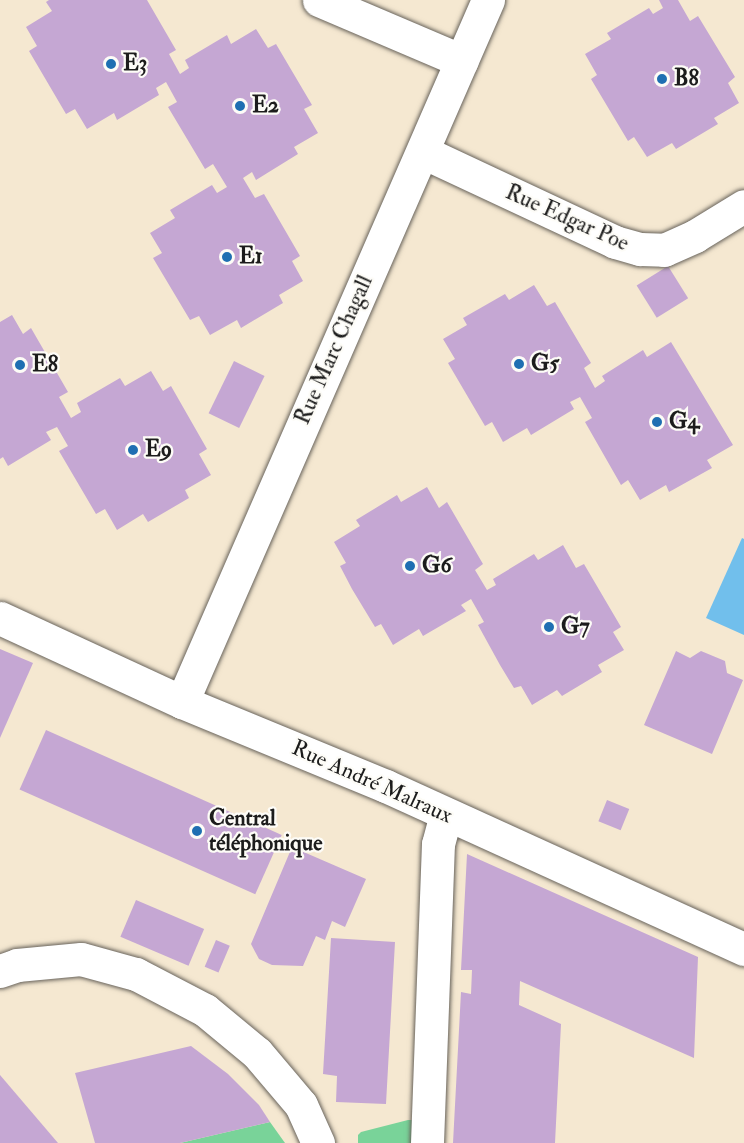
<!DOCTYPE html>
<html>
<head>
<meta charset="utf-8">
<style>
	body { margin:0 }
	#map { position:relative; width:744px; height:1143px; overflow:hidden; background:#f5e8d1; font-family:"IM FELL Double Pica",serif }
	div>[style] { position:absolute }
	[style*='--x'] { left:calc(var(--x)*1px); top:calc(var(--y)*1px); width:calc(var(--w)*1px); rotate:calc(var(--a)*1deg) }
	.green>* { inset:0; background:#79d399 }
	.water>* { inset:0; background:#71bfec }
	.building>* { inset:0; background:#c5a7d3; transform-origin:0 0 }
	.roads { filter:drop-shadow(0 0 2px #68635b) drop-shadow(0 0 2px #68635b) }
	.pedestrian>* { height:33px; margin:-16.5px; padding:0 16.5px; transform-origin:16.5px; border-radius:16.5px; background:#fff }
	.minor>* { height:33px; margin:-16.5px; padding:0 16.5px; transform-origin:16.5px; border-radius:16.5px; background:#fff }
	.dots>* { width:16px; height:16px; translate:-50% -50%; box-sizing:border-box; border:3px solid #fdfcf7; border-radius:50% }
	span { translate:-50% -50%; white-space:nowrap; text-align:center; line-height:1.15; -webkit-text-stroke:4.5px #fdfcf7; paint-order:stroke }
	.poi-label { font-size:22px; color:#1c1c1c; font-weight:700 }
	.left { translate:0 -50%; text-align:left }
	.street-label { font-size:22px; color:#1c1c1c }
</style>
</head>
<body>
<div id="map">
	<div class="green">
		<i style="clip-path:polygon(408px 1120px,412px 1120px,416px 1143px,358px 1143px,358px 1135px,361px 1132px)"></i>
		<i style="clip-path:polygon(270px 1122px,285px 1143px,180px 1143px)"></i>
	</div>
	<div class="water">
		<i style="clip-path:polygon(742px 538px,744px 539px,744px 635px,706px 618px)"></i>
	</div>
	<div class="building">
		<i style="clip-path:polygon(49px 0,147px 0,176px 50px,169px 54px,180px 74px,189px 68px,185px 60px,227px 35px,231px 44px,256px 29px,268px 48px,276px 44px,312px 105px,304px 109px,318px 133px,294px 147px,298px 154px,256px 180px,252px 172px,243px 178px,255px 198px,264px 194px,300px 256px,292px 261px,303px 281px,279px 295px,283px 303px,241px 328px,237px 320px,210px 335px,199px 316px,190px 320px,153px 258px,162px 253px,150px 233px,175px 218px,170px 210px,212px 185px,217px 193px,227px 187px,213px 164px,205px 169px,168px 107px,177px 102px,166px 82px,156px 88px,159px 95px,117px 120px,114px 113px,87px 129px,75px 109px,66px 114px,29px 51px,37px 46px,26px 27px,52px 11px,46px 2px)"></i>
		<i style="clip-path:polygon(659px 0,678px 0,690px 21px,698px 16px,735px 77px,728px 83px,739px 103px,714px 118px,718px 124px,676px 149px,672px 143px,647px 157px,634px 137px,628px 141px,591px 79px,597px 75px,585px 54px,611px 39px,607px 33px,649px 8px,653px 14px,663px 8px)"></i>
		<i style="left:668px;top:266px;width:38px;height:37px;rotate:58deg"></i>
		<i style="clip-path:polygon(534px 285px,547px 306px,555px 302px,591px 363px,584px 368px,595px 388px,605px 381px,602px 376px,643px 350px,647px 357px,671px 342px,733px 445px,707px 460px,712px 468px,669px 492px,666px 485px,640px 500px,628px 480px,621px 485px,585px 422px,592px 418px,580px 397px,570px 402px,574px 409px,531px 435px,527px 428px,503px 442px,492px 422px,485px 426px,448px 363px,455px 359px,443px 339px,467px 325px,463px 318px,505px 294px,509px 300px)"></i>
		<i style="clip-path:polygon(12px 315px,23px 334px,31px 328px,68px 392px,59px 397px,71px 418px,81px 412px,77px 403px,120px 378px,125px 386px,151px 371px,163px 391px,171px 386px,207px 449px,199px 454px,211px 475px,185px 490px,189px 498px,148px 522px,143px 514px,117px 530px,105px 509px,96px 514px,59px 451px,68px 446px,57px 427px,46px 432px,51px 440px,8px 466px,3px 457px,0 459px,0 322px)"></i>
		<i style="left:234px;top:361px;width:34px;height:58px;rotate:26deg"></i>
		<i style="clip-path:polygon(427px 487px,439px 508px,447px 502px,483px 564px,475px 570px,487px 590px,496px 585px,493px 579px,534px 554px,538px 560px,563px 545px,576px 568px,584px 564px,621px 627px,613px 632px,624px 650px,598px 665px,602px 672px,562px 696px,557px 690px,532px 705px,521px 686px,514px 688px,500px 665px,478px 625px,484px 622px,471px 599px,461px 605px,466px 611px,423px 636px,419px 629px,393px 645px,381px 624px,375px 627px,352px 589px,340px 566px,346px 563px,334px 542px,360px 526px,356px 520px,397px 495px,401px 502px)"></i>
		<i style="clip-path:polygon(0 649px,33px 663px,0 738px)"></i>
		<i style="clip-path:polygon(676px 651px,690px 658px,701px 651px,725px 661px,727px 673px,743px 680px,712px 754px,644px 725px)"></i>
		<i style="left:46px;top:730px;width:258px;height:65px;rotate:24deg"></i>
		<i style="left:607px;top:800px;width:24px;height:23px;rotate:22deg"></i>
		<i style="clip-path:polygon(292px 847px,366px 879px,345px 927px,332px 921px,325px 940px,316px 936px,303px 966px,272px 965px,259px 959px,251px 944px)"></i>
		<i style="clip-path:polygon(467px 854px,698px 957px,694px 1058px,520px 981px,519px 1005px,561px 1024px,555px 1143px,453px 1143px,461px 992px,471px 994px,472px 970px,461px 970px)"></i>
		<i style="left:136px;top:900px;width:74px;height:40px;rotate:23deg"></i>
		<i style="clip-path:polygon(331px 938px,395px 942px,386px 1104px,336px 1102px,337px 1076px,323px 1074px)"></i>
		<i style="left:216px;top:940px;width:15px;height:29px;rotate:23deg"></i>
		<i style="clip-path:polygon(191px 1046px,228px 1074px,259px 1105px,270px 1122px,180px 1143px,95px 1143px,75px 1073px)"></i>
		<i style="clip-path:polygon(0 1075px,58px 1143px,0 1143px)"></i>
	</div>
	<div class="roads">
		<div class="pedestrian">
			<i style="--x:0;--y:971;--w:18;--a:-19"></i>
			<i style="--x:17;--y:965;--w:64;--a:-5.4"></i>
			<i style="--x:81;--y:959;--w:57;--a:15.3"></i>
			<i style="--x:136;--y:974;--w:78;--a:27.6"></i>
			<i style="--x:205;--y:1010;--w:67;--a:39.6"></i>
			<i style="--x:257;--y:1053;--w:68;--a:49.8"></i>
			<i style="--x:301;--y:1105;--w:42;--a:65.9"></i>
			<i style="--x:427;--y:1143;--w:299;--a:-87.9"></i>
			<i style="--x:438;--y:844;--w:30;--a:-75"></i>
		</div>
		<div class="minor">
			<i style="--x:319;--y:0;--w:155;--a:23.1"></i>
			<i style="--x:423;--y:152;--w:212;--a:25.1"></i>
			<i style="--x:615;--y:242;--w:26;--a:16"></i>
			<i style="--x:640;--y:249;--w:24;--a:2"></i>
			<i style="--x:664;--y:250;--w:34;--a:-24"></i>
			<i style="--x:695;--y:236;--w:57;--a:-31.5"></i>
			<i style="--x:0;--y:618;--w:200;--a:24.8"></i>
			<i style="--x:182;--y:702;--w:221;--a:22.4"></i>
			<i style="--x:386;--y:786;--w:393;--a:24.5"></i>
			<i style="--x:182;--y:702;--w:766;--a:-66.45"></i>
		</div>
	</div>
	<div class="dots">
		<i style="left:111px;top:64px;background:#1f6fb2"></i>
		<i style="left:662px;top:79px;background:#1f6fb2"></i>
		<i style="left:240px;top:106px;background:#1f6fb2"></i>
		<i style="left:227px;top:257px;background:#1f6fb2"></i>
		<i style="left:519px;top:364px;background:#1f6fb2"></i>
		<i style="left:20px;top:365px;background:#1f6fb2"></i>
		<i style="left:657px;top:422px;background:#1f6fb2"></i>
		<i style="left:133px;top:450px;background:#1f6fb2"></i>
		<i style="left:410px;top:566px;background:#1f6fb2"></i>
		<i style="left:549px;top:627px;background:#1f6fb2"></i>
		<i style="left:197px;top:831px;background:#1f6fb2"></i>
	</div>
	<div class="poi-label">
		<span class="left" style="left:123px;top:64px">E3</span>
		<span class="left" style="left:674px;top:79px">B8</span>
		<span class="left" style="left:252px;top:106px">E2</span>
		<span class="left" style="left:239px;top:257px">E1</span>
		<span class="left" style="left:531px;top:364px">G5</span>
		<span class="left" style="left:32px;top:365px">E8</span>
		<span class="left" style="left:669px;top:422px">G4</span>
		<span class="left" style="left:145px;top:450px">E9</span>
		<span class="left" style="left:422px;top:566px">G6</span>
		<span class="left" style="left:561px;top:627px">G7</span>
		<span class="left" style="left:209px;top:831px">Central<br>téléphonique</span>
	</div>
	<div class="street-label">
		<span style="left:567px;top:218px;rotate:24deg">Rue Edgar Poe</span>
		<span style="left:334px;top:350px;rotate:-66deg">Rue Marc Chagall</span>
		<span style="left:372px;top:782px;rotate:24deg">Rue André Malraux</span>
	</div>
</div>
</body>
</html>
